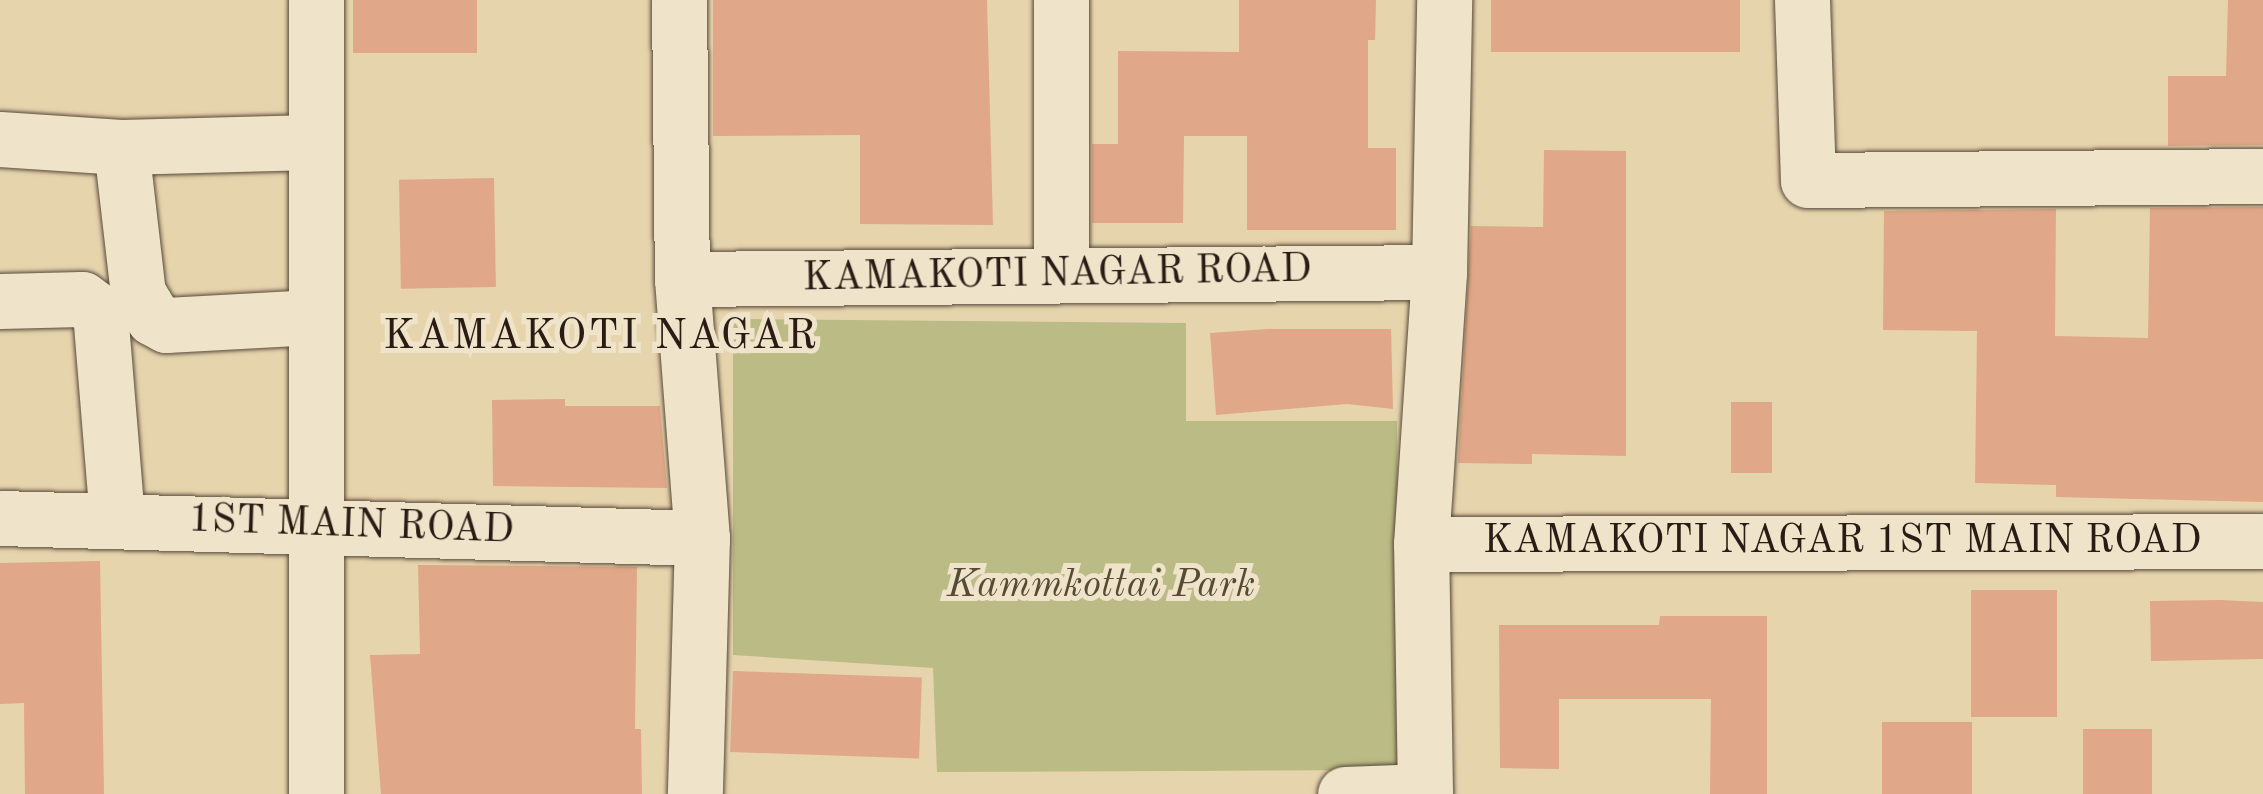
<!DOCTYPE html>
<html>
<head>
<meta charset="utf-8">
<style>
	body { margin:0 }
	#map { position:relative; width:2263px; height:794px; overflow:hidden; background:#e6d4ad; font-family:"Old Standard TT",serif }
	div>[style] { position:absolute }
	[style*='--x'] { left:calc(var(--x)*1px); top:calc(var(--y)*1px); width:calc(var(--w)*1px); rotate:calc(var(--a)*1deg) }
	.green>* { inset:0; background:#bbbb85 }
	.building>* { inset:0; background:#e0a888; transform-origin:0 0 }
	.roads { filter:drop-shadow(0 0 2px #594a3a) drop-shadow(0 0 2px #594a3a) }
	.minor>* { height:55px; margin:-27.5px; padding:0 27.5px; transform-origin:27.5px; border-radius:27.5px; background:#efe3ca }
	span { translate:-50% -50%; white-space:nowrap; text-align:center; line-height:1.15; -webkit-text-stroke:10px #efe3ca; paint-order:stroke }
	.street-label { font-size:40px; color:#2a1c14 }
	.park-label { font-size:40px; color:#564c36; font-style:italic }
	.neighbourhood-label { font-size:42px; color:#2a1c14; letter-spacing:2.5px }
</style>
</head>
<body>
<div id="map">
	<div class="green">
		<i style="clip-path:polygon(733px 319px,1186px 323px,1186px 421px,1397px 421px,1400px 770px,937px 772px,933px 668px,733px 655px)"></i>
	</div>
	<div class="building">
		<i style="left:353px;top:0;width:124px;height:53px"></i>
		<i style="clip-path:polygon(713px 0,987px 0,993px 225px,860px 224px,860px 135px,713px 136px)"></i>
		<i style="clip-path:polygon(1239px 0,1376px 0,1375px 40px,1368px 40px,1368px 148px,1396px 148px,1396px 230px,1247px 230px,1247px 136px,1184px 136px,1183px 223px,1092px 223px,1092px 144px,1118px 144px,1118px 51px,1239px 52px)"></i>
		<i style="left:1491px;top:0;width:249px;height:52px"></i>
		<i style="clip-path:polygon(2228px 0,2263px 0,2263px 145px,2168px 146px,2168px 76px,2226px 76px)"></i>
		<i style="clip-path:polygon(1544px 150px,1626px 151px,1626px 456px,1532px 454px,1532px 464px,1458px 463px,1471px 226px,1543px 227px)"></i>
		<i style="left:494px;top:178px;width:109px;height:95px;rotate:89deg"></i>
		<i style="clip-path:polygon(2263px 207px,2263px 502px,2056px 497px,2056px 485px,1975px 483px,1977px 331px,1883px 330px,1884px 211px,2056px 209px,2055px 336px,2148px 338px,2150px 208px)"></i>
		<i style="clip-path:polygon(1268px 329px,1391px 329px,1393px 409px,1347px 404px,1216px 415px,1210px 333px)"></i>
		<i style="clip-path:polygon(565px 399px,565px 406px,660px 406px,667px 488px,493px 486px,492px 400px)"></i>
		<i style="left:1731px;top:402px;width:41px;height:71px"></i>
		<i style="clip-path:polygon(100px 561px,104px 794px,25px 794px,24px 703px,0 704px,0 563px)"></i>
		<i style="clip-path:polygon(418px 565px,637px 567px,635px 729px,641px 729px,642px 794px,381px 794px,370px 655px,420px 654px)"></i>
		<i style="left:2057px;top:590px;width:127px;height:86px;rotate:90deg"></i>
		<i style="clip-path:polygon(2220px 600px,2263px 602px,2263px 659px,2151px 661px,2150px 601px)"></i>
		<i style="clip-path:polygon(1660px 616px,1767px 616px,1767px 794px,1710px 794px,1711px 699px,1559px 699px,1559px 769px,1500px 768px,1499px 625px,1659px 625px)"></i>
		<i style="left:733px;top:671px;width:189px;height:81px;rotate:2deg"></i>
		<i style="left:1972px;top:722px;width:72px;height:90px;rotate:90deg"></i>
		<i style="left:2083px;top:729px;width:69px;height:65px"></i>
	</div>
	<div class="roads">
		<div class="minor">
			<i style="--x:316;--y:0;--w:794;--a:90"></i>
			<i style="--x:679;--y:0;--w:279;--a:89.4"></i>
			<i style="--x:682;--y:279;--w:757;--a:-0.53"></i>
			<i style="--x:1439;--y:272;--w:272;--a:-88.9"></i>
			<i style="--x:1061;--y:0;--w:275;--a:90"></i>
			<i style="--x:1802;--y:0;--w:180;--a:88.1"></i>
			<i style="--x:1808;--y:180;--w:455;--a:-0.5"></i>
			<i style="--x:0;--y:139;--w:121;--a:3.8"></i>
			<i style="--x:121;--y:147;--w:192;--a:-1.5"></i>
			<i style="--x:121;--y:147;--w:147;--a:83.4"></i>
			<i style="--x:138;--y:293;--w:29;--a:59"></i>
			<i style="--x:153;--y:318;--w:15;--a:28"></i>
			<i style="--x:166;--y:325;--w:148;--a:-3.1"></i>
			<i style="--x:682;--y:279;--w:260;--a:85.6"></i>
			<i style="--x:702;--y:538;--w:256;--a:91.6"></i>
			<i style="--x:0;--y:301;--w:82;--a:-1.4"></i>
			<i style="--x:82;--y:299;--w:22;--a:36"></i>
			<i style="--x:100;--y:312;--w:208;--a:85.3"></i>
			<i style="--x:0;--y:518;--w:702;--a:1.63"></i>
			<i style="--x:1421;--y:544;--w:842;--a:-0.2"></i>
			<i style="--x:1345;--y:794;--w:80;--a:-2.1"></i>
			<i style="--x:1425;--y:794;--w:250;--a:-90.9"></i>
			<i style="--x:1421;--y:544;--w:273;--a:-86.2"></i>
		</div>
	</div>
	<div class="street-label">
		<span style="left:1057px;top:275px;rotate:-1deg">KAMAKOTI NAGAR ROAD</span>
		<span style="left:351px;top:526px;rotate:2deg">1ST MAIN ROAD</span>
		<span style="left:1842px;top:542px">KAMAKOTI NAGAR 1ST MAIN ROAD</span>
	</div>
	<div class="park-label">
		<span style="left:1101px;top:586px">Kammkottai Park</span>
	</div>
	<div class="neighbourhood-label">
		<span style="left:601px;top:337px">KAMAKOTI NAGAR</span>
	</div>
</div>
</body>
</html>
